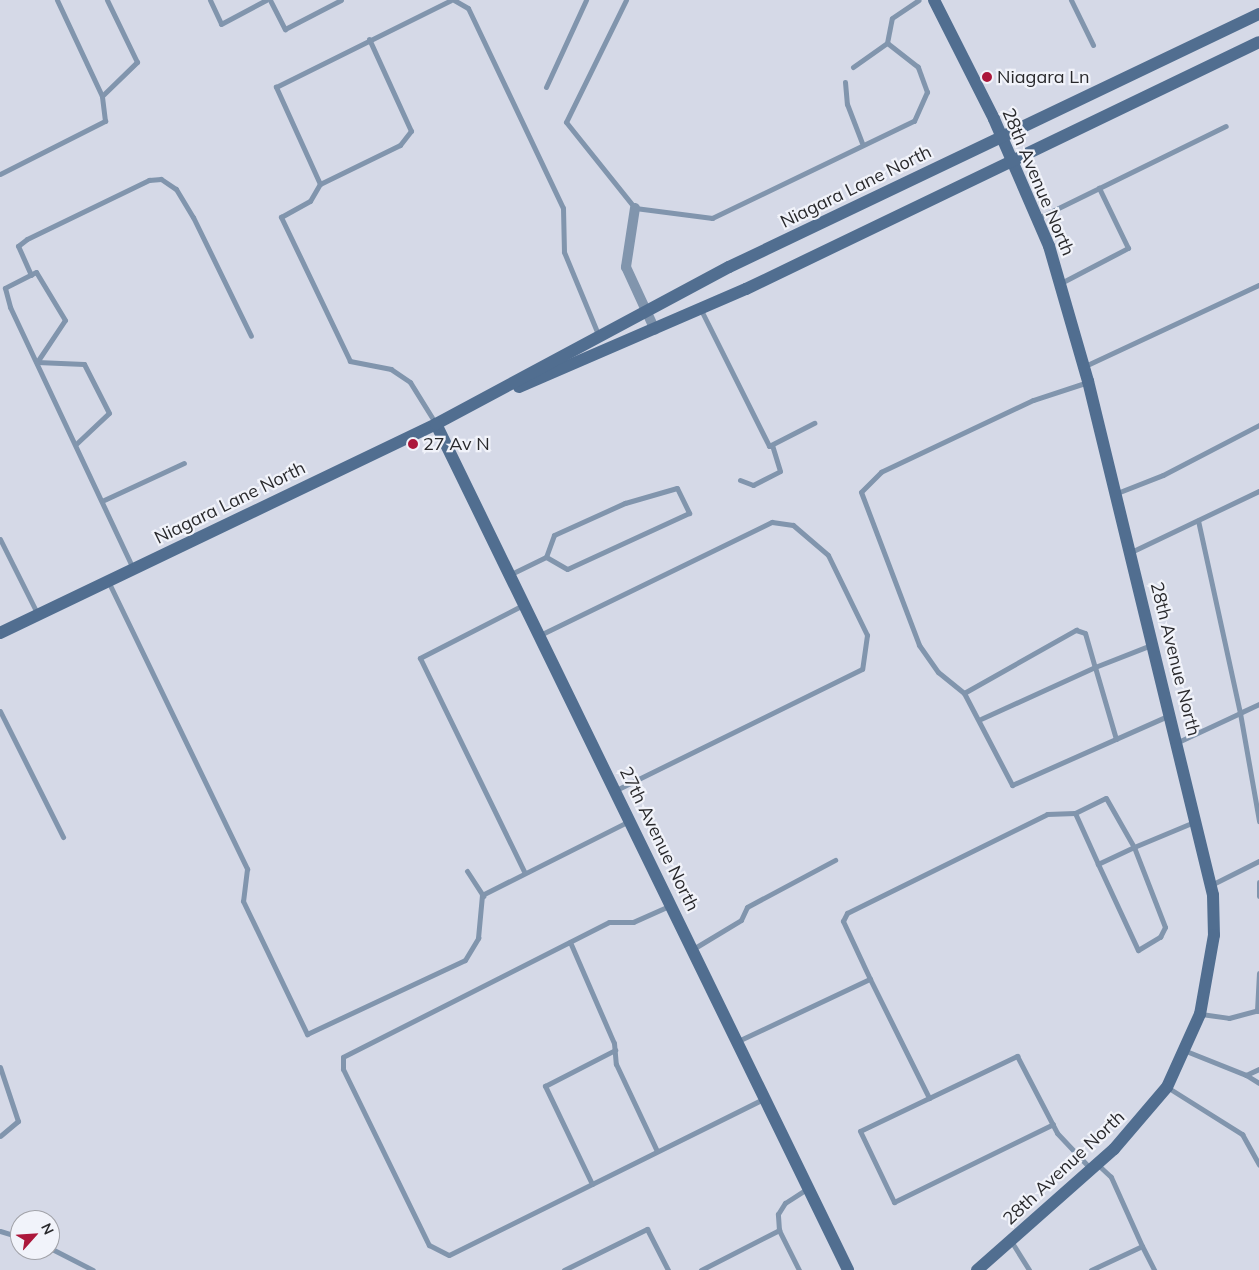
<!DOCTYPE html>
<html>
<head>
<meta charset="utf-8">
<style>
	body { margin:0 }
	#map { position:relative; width:1259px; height:1270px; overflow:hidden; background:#e4e6ed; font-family:Mulish,sans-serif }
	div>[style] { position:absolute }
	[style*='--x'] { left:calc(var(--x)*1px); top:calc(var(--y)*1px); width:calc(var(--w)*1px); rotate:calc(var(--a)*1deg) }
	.built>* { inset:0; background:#d5d9e7 }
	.lane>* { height:5px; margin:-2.5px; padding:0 2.5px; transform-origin:2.5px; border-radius:2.5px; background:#8195ad }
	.street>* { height:10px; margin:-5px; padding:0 5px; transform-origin:5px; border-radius:5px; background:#8195ad }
	.secondary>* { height:12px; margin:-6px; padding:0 6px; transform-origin:6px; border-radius:6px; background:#516e90 }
	.dots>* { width:14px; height:14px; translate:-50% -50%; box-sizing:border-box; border:2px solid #f1f3fa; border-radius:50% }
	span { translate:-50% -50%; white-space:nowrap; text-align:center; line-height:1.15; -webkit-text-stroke:4.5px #f1f3fa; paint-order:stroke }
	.poi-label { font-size:18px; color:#29292c }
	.left { translate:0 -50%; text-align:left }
	.street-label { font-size:18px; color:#29292c }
	.north { position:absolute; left:10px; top:1210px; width:50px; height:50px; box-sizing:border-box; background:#f1f3fa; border:1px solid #a1a2a8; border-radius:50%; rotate:64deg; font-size:14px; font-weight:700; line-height:20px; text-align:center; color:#29292c }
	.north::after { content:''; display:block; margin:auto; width:18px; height:22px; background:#ac173b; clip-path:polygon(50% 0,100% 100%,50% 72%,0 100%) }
</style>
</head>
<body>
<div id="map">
	<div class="built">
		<i style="clip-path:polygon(evenodd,0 0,1259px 0,1259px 1270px,0 1270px,0 0,20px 1220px,50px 1220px,50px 1250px,20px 1250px,20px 1220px)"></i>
	</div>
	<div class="lane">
		<i style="--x:57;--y:0;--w:106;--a:64.9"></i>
		<i style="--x:210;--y:0;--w:26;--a:65"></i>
		<i style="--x:221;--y:24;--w:51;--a:-28.1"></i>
		<i style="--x:270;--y:0;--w:33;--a:63"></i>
		<i style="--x:285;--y:29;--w:63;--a:-27.4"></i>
		<i style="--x:454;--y:0;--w:16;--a:30"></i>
		<i style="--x:468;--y:8;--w:221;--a:64.6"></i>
		<i style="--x:563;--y:208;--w:44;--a:88.7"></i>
		<i style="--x:564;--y:252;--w:89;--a:67.5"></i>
		<i style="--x:626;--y:0;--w:136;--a:116.2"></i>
		<i style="--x:566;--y:122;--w:110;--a:51.3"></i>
		<i style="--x:635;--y:208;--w:78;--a:7.4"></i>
		<i style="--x:712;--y:218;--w:224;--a:-25.7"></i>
		<i style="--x:914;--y:121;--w:32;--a:-66"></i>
		<i style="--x:927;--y:92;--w:27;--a:-110"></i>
		<i style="--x:918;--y:67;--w:39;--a:-142"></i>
		<i style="--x:887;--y:43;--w:25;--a:-79"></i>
		<i style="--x:892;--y:18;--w:32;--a:-34"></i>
		<i style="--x:1071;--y:0;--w:50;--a:63.9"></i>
		<i style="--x:853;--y:67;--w:42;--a:-35.2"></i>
		<i style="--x:845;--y:82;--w:22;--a:85"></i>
		<i style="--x:847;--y:104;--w:42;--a:69"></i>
		<i style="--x:546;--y:87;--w:96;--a:-65.3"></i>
		<i style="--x:0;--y:174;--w:118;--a:-26.8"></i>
		<i style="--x:105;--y:121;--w:25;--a:-97"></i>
		<i style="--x:102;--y:96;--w:49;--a:-44.2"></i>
		<i style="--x:137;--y:62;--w:69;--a:-115.8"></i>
		<i style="--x:320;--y:184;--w:89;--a:-26"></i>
		<i style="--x:400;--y:145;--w:18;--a:-52"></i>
		<i style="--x:411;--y:131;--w:101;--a:-114.5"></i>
		<i style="--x:1038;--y:218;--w:209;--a:-26.1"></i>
		<i style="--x:31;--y:275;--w:32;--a:-114"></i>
		<i style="--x:18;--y:246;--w:11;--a:-38"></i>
		<i style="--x:27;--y:239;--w:136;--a:-25.8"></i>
		<i style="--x:149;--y:180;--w:12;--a:-5"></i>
		<i style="--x:161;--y:179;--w:18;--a:34"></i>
		<i style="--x:176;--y:189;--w:33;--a:59"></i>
		<i style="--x:193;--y:217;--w:132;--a:64"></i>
		<i style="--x:1059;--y:284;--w:78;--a:-27.6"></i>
		<i style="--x:1128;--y:248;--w:67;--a:-115.8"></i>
		<i style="--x:701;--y:310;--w:152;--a:63.4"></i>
		<i style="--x:769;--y:446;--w:51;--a:-27.1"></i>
		<i style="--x:1085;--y:366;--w:192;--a:-25"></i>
		<i style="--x:1088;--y:382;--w:58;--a:161.9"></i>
		<i style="--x:1033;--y:400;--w:168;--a:154.7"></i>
		<i style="--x:881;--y:472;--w:28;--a:135"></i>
		<i style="--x:861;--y:492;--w:164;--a:69.2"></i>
		<i style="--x:919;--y:645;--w:33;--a:55"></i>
		<i style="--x:938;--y:672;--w:33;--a:39"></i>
		<i style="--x:964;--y:693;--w:104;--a:62.4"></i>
		<i style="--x:1012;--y:785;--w:173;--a:-23.9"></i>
		<i style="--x:436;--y:424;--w:49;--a:-121.8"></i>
		<i style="--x:410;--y:382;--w:23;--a:-146"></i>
		<i style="--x:391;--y:369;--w:42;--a:-169"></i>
		<i style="--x:350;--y:361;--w:160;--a:-115.6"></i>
		<i style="--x:281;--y:217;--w:33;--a:-29"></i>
		<i style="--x:310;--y:201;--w:20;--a:-60"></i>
		<i style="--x:320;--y:184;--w:107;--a:-114.4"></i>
		<i style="--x:276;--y:87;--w:195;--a:-26.4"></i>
		<i style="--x:76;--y:444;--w:45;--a:-43.2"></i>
		<i style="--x:109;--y:413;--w:55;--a:-117"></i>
		<i style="--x:84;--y:364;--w:47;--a:-177.6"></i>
		<i style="--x:37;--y:362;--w:50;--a:-56.3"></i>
		<i style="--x:65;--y:320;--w:56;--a:-121.1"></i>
		<i style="--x:36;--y:272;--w:35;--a:153"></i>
		<i style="--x:5;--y:288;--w:20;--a:75"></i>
		<i style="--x:10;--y:307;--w:289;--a:64.8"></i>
		<i style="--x:740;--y:480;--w:14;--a:21"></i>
		<i style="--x:753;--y:485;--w:30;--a:-27"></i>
		<i style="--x:780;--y:471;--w:27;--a:-107"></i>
		<i style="--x:1117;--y:493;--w:49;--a:-21.4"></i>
		<i style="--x:1163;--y:475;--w:108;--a:-27.5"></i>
		<i style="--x:104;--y:500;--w:88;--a:-24.8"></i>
		<i style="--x:0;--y:539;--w:85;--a:63.4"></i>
		<i style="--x:1131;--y:552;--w:142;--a:-25.5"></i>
		<i style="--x:509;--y:575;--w:41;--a:-25.9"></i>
		<i style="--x:546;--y:557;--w:23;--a:-70"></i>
		<i style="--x:554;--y:535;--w:78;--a:-24.3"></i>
		<i style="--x:625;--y:503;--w:54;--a:-16.1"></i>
		<i style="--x:677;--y:488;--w:28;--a:64"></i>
		<i style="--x:689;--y:513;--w:134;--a:155.3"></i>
		<i style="--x:567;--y:569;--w:24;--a:-150"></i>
		<i style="--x:108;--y:581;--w:320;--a:64.2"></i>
		<i style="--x:247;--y:869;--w:32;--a:97"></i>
		<i style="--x:243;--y:901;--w:148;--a:64.3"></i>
		<i style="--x:307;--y:1034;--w:174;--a:-25.1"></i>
		<i style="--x:465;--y:960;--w:26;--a:-59"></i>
		<i style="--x:478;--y:938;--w:43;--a:-84.7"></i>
		<i style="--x:482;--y:895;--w:165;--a:-26.7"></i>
		<i style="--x:523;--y:605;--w:116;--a:152.8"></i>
		<i style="--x:420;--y:658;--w:239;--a:64"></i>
		<i style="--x:542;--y:634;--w:256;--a:-26"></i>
		<i style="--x:772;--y:522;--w:21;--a:8"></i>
		<i style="--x:793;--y:525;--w:46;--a:40.6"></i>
		<i style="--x:828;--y:555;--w:89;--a:64"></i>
		<i style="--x:867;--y:635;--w:34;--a:98"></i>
		<i style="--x:862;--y:669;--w:274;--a:153.8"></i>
		<i style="--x:964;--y:693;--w:129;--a:-29.4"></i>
		<i style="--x:1076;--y:630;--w:9;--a:18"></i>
		<i style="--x:1085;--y:633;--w:35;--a:74"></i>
		<i style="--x:1095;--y:667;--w:125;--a:155.5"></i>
		<i style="--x:1259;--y:704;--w:21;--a:155"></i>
		<i style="--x:1240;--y:713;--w:110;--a:80"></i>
		<i style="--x:0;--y:711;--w:141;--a:63.4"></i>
		<i style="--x:1116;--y:739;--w:75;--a:-106.3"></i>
		<i style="--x:1095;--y:667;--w:60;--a:-21.4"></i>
		<i style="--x:1178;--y:742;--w:68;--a:-25.1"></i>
		<i style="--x:1240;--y:713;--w:197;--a:-102.3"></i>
		<i style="--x:1075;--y:813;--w:56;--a:65.7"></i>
		<i style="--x:1098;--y:864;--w:95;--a:65.1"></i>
		<i style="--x:1138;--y:950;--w:26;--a:-31"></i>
		<i style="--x:1160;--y:937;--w:11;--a:-63"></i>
		<i style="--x:1165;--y:927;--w:86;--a:-111.2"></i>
		<i style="--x:1134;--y:847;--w:40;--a:155"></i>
		<i style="--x:467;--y:871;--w:30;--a:57"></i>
		<i style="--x:1259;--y:882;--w:14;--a:90"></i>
		<i style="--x:1211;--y:885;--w:54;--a:-26.6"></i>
		<i style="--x:669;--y:906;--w:39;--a:156"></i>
		<i style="--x:633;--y:922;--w:24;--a:180"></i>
		<i style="--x:609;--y:922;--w:298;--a:153.1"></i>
		<i style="--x:343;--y:1057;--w:12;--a:90"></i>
		<i style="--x:343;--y:1069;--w:196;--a:64"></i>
		<i style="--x:429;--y:1245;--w:22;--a:27"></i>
		<i style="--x:449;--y:1255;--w:353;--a:-26.4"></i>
		<i style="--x:570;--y:942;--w:110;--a:66.5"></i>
		<i style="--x:614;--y:1043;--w:21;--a:85"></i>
		<i style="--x:616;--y:1064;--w:96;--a:64.8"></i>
		<i style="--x:693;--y:949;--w:56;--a:-31.1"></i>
		<i style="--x:741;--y:920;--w:14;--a:-65"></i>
		<i style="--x:747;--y:907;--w:100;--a:-28.1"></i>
		<i style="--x:870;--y:979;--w:64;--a:-115"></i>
		<i style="--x:843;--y:921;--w:9;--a:-63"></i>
		<i style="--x:847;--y:913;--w:223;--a:-26.3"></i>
		<i style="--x:1047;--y:814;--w:28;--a:-2"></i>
		<i style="--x:1075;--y:813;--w:34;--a:-26"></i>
		<i style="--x:1106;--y:798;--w:56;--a:60.3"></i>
		<i style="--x:1134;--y:847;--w:65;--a:-22.6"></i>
		<i style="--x:1257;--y:1011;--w:38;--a:-87"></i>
		<i style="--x:1201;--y:1014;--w:28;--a:8"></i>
		<i style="--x:1229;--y:1018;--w:31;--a:-15"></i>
		<i style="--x:738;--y:1041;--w:146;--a:-25.2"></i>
		<i style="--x:870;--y:979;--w:133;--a:63.6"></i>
		<i style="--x:929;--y:1098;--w:98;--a:-25.5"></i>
		<i style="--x:1017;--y:1056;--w:87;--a:62.5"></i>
		<i style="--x:1057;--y:1133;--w:48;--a:46.7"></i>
		<i style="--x:1186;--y:1051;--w:65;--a:21.8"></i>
		<i style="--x:1246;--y:1075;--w:14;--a:-25"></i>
		<i style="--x:0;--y:1067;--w:57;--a:71.6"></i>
		<i style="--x:18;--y:1121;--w:23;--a:140"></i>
		<i style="--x:1246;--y:1075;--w:15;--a:32"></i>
		<i style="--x:1167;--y:1087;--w:89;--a:32.1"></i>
		<i style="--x:1242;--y:1134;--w:35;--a:61"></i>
		<i style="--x:929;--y:1098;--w:76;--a:154.4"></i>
		<i style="--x:860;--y:1131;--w:79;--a:64.4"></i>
		<i style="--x:894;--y:1202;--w:177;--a:-26.1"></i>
		<i style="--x:592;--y:1184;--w:109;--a:-115.6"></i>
		<i style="--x:545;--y:1086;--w:79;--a:-27.2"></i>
		<i style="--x:0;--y:1231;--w:21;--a:17"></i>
		<i style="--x:1011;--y:1241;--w:34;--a:58"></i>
		<i style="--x:1142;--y:1246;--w:27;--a:63"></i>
		<i style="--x:50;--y:1248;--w:48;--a:27.1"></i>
		<i style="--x:564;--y:1270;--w:93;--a:-26.3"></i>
		<i style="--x:647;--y:1229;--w:46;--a:62.9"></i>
		<i style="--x:701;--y:1270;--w:88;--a:-27.1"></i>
		<i style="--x:799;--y:1270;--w:45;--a:-116.6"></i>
		<i style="--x:779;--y:1230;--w:16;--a:-94"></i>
		<i style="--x:778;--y:1214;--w:13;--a:-58"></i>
		<i style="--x:785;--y:1203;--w:27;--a:-33"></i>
		<i style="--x:1091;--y:1270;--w:56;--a:-25.2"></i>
		<i style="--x:1142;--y:1246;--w:76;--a:-114.2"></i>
		<i style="--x:1111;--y:1177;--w:19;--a:-137"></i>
	</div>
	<div class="street">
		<i style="--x:635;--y:208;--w:60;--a:98.7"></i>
		<i style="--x:626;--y:267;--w:69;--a:65.3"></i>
	</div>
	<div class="secondary">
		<i style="--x:934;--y:0;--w:133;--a:63.2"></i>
		<i style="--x:994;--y:119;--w:138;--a:66.6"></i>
		<i style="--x:1049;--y:246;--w:141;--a:73.9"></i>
		<i style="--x:1088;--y:381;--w:529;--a:76.33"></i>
		<i style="--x:1213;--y:895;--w:40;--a:88.6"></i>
		<i style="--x:1214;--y:935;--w:80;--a:100"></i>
		<i style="--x:1200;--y:1014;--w:80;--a:114.3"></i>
		<i style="--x:1167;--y:1087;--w:82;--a:130.5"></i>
		<i style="--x:1114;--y:1149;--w:183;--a:138.5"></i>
		<i style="--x:519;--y:387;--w:247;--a:-23.4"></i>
		<i style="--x:746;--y:289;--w:569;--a:-25.71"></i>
		<i style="--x:436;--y:424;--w:941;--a:64.03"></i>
		<i style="--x:0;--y:633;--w:484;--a:-25.6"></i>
		<i style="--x:436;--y:424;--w:332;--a:-28.2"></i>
		<i style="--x:729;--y:267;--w:587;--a:-25.52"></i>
	</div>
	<div class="dots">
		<i style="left:987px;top:77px;background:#ac173b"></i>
		<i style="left:413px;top:444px;background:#ac173b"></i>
	</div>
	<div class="poi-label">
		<span class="left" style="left:997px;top:77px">Niagara Ln</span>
		<span class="left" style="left:423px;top:444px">27 Av N</span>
	</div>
	<div class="street-label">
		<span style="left:1038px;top:182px;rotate:67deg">28th Avenue North</span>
		<span style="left:856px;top:187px;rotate:-26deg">Niagara Lane North</span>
		<span style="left:230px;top:503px;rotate:-26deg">Niagara Lane North</span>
		<span style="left:1175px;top:659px;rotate:76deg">28th Avenue North</span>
		<span style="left:659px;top:839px;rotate:64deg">27th Avenue North</span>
		<span style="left:1064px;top:1168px;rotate:-43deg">28th Avenue North</span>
	</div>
	<div class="north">N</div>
</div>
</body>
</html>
